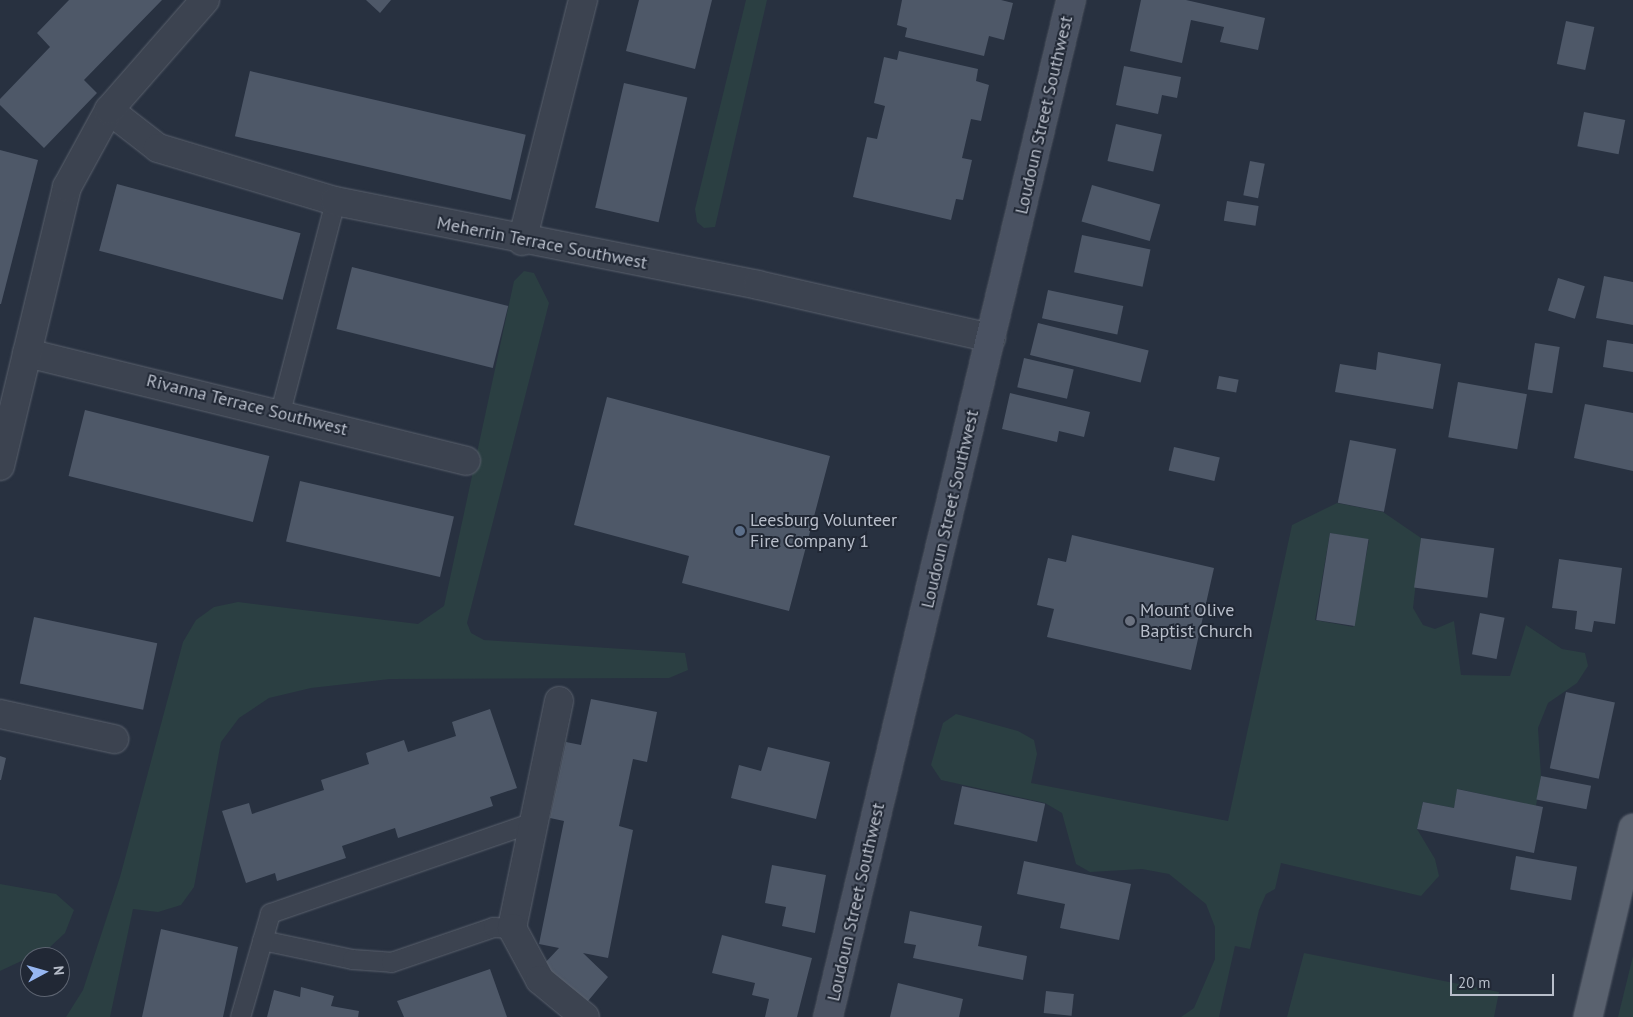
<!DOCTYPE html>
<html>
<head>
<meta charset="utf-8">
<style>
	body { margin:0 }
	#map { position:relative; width:1633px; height:1017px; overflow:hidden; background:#283140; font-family:"PT Sans",sans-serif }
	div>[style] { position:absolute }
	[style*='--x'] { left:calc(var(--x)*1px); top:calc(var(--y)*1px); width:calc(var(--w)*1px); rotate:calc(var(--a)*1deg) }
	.green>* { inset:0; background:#2b3f42 }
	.building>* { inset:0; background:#4e5868; transform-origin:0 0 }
	.roads { filter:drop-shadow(0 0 1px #5a616d) drop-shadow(0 0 1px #5a616d) }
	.service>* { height:19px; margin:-9.5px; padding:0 9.5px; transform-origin:9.5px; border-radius:9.5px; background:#3c4350 }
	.minor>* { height:28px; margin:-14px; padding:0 14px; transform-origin:14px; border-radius:14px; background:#3c4350 }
	.secondary>* { height:28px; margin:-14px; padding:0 14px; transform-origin:14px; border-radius:14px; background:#4a5262 }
	.primary>* { height:28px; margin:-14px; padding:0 14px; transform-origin:14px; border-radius:14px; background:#5a626f }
	.dots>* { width:14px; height:14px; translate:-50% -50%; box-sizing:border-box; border:2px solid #212835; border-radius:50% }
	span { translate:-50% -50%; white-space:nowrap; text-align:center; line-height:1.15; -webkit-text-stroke:4px #212835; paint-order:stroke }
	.street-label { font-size:18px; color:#b8beca }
	.poi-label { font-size:18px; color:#b8beca }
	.left { translate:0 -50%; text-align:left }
	.north { position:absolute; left:20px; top:947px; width:50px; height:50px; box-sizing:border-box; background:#212835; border:1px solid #5d6471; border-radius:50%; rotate:84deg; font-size:14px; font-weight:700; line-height:20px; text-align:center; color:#b8beca }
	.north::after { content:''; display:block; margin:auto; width:18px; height:22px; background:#96b6f1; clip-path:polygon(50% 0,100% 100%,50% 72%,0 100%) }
	.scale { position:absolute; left:1450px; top:974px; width:104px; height:22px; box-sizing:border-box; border:2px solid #b8beca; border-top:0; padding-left:6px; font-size:15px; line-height:18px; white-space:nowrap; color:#b8beca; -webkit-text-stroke:4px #212835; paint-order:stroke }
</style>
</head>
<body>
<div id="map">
	<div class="green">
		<i style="clip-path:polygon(746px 0,767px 0,715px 227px,704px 228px,697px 222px,695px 209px)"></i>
		<i style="clip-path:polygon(524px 271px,534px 273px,549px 303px,467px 623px,471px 633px,484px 640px,685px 653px,688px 670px,669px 678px,390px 679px,311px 688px,269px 698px,239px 718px,221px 742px,194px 887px,181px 905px,158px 912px,133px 909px,110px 1017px,66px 1017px,83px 990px,120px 877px,183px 642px,196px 620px,214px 607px,238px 602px,418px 624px,444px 606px,514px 281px)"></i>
		<i style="clip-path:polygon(evenodd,1337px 503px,1383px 512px,1421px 538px,1413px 608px,1423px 625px,1435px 629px,1454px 621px,1461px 675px,1510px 676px,1526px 625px,1562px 649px,1585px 653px,1588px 666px,1577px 683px,1548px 703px,1538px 728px,1541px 776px,1536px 806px,1458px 789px,1454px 808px,1423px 802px,1417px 829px,1435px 859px,1439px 876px,1421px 896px,1281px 863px,1275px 889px,1266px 894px,1259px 910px,1250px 949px,1235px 946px,1219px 1017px,1181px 1017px,1194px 1008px,1215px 959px,1215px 927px,1206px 904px,1169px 874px,1142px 869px,1090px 872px,1076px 864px,1062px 813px,1045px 803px,941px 780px,931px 765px,943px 723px,956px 714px,1018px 731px,1034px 740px,1037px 754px,1031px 783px,1228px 821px,1292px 525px,1337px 503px,1330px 533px,1369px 540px,1353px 627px,1315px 620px,1330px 533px)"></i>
		<i style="clip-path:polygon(0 884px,56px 894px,74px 910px,65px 933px,49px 948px,0 971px)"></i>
		<i style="clip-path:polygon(1304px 953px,1499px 992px,1494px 1017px,1287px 1017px)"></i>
		<i style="clip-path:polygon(1633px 956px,1633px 1017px,1618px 1017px)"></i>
	</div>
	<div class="building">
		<i style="clip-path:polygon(69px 0,162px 0,84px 80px,97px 93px,44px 148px,0 105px,0 99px,50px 47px,37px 33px)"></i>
		<i style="clip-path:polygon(366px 0,391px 0,380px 13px)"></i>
		<i style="clip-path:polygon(639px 0,712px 0,695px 69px,626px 51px)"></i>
		<i style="clip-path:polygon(902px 0,1001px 0,1013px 3px,1004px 40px,989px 36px,984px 56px,905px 37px,907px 28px,897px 25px)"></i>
		<i style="clip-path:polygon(1141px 0,1186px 0,1265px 18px,1258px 50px,1220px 42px,1224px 27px,1191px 20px,1182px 63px,1130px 51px)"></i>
		<i style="left:1566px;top:21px;width:29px;height:44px;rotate:12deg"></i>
		<i style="clip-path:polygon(899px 51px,978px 69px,976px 81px,989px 85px,981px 121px,971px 119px,962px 158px,972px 160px,963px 200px,956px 199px,951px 220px,853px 197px,867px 137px,877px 139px,885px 106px,874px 103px,884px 57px,897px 60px)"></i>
		<i style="clip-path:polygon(1124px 66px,1181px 77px,1177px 98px,1162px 95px,1158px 114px,1116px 105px)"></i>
		<i style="left:250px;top:71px;width:283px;height:67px;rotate:13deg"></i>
		<i style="left:624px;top:83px;width:65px;height:128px;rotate:13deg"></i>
		<i style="left:1584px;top:112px;width:42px;height:35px;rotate:11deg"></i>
		<i style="left:1116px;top:124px;width:47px;height:38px;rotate:13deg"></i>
		<i style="clip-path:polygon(0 150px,38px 160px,1px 304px,0 304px)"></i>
		<i style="left:1250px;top:161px;width:15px;height:35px;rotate:11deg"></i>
		<i style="left:117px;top:184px;width:190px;height:69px;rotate:15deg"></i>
		<i style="left:1092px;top:185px;width:71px;height:38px;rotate:16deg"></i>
		<i style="left:1227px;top:201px;width:32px;height:20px;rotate:9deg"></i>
		<i style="left:1082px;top:235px;width:70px;height:38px;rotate:12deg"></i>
		<i style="left:352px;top:267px;width:161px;height:64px;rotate:14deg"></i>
		<i style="clip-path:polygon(1604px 276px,1633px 282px,1633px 325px,1596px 318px)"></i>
		<i style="left:1558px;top:278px;width:28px;height:34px;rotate:17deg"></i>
		<i style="left:1048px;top:290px;width:77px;height:29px;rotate:12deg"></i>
		<i style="left:1038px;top:323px;width:114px;height:33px;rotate:14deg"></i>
		<i style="clip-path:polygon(1607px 340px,1633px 344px,1633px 372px,1603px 367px)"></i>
		<i style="left:1535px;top:343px;width:25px;height:47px;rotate:9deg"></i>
		<i style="clip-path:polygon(1378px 352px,1441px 364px,1433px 409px,1335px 392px,1340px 364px,1376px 370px)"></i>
		<i style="left:1024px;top:358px;width:51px;height:30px;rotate:13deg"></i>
		<i style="left:1219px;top:376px;width:20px;height:13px;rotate:11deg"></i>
		<i style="left:1458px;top:382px;width:70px;height:56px;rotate:10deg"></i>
		<i style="clip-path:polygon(1010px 393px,1090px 412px,1084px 437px,1059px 431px,1057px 442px,1002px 429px)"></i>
		<i style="clip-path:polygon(607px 397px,830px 456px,789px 611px,682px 583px,689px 556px,574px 525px)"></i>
		<i style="clip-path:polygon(1585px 404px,1633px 413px,1633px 471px,1574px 458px)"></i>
		<i style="left:85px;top:410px;width:190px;height:68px;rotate:14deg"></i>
		<i style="left:1350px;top:440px;width:47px;height:64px;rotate:11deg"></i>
		<i style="left:1174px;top:447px;width:47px;height:24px;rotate:13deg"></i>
		<i style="left:300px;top:481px;width:158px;height:62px;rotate:13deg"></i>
		<i style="left:1330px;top:533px;width:39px;height:88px;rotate:9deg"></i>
		<i style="clip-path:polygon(1072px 535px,1214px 568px,1191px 670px,1047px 637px,1054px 609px,1037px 605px,1048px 558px,1066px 562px)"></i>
		<i style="left:1421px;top:538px;width:74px;height:50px;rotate:8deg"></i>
		<i style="clip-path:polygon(1559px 559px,1622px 568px,1615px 624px,1594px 621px,1592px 632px,1575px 629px,1577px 611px,1552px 608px)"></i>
		<i style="left:1480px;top:613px;width:25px;height:42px;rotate:11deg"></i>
		<i style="left:34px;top:617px;width:126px;height:68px;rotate:12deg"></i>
		<i style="left:1566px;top:692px;width:50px;height:78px;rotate:12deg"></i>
		<i style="clip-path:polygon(591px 699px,657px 712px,647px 762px,633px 759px,619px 826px,633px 830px,608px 958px,583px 953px,608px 977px,583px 1007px,543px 965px,559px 948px,539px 944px,564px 821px,550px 818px,566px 742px,581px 745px)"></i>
		<i style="clip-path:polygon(490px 709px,517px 788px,490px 797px,493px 806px,398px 838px,395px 828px,342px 846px,346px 858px,277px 881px,275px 873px,246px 883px,222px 811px,249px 803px,252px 814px,324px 790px,321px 780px,369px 764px,366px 753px,404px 740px,408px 752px,456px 736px,452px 722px)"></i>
		<i style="clip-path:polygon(768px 747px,830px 762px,816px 819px,731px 798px,739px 765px,761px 771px)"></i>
		<i style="clip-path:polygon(0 756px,6px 758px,1px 780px,0 780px)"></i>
		<i style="left:1541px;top:776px;width:51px;height:24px;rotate:11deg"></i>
		<i style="left:962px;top:786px;width:85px;height:39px;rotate:12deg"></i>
		<i style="clip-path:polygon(1457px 789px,1543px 807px,1534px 853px,1417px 829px,1423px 802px,1454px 808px)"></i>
		<i style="left:1516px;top:856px;width:62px;height:34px;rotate:10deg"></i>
		<i style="clip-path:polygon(1024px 861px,1131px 884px,1119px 940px,1060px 928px,1065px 904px,1017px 894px)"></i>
		<i style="clip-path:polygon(772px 865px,826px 875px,815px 933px,782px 926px,786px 907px,765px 903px)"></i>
		<i style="clip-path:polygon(910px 911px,982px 926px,978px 946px,1027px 956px,1023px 980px,913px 958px,916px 945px,904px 943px)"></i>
		<i style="clip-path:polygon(161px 929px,238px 947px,223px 1017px,142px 1017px)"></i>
		<i style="clip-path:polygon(722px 935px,812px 958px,797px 1017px,765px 1017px,769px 999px,752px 995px,755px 983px,712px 973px)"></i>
		<i style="clip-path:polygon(490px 969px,507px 1017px,404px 1017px,397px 1001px)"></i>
		<i style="clip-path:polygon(898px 983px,963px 999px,959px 1017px,890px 1017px)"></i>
		<i style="clip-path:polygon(301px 987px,334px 996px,331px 1006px,359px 1011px,358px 1017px,267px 1017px,274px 990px,300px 997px)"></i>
		<i style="left:1046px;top:991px;width:28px;height:22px;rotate:6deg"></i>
	</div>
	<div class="roads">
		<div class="service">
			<i style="--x:280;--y:412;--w:218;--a:-75.4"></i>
			<i style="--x:262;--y:940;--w:92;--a:11.9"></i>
			<i style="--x:352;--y:959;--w:39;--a:4"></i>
			<i style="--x:391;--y:962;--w:108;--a:-18.9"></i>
			<i style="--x:493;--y:927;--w:19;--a:3"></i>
			<i style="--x:240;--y:1017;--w:108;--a:-73.9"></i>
			<i style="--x:270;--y:913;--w:278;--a:-19.1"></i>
		</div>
		<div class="minor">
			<i style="--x:109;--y:110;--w:62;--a:37.8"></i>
			<i style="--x:158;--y:148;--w:185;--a:16.7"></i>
			<i style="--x:335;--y:201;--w:431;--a:11.2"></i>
			<i style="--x:758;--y:285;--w:239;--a:12.8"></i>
			<i style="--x:522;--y:241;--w:249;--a:-75.8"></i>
			<i style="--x:27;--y:353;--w:452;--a:13.8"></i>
			<i style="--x:0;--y:466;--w:287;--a:-76.5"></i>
			<i style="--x:67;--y:187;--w:88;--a:-61.4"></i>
			<i style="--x:109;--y:110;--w:146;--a:-48.9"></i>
			<i style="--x:559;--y:701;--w:232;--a:101.7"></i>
			<i style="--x:512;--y:928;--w:59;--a:61.7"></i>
			<i style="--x:540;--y:980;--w:58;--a:39.4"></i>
			<i style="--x:0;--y:714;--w:117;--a:12.4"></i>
		</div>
		<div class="secondary">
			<i style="--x:828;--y:1017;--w:1046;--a:-76.56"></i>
		</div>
		<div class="primary">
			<i style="--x:1588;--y:1017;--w:194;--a:-76.6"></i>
		</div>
	</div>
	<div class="dots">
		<i style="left:740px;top:531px;background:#5c6f8a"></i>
		<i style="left:1130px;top:621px;background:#6b7280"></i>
	</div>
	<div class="street-label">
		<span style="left:1044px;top:115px;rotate:-77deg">Loudoun Street Southwest</span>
		<span style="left:542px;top:243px;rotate:11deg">Meherrin Terrace Southwest</span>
		<span style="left:247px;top:405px;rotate:14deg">Rivanna Terrace Southwest</span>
		<span style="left:950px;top:509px;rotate:-77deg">Loudoun Street Southwest</span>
		<span style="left:856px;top:902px;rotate:-77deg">Loudoun Street Southwest</span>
	</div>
	<div class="poi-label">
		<span class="left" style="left:750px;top:531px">Leesburg Volunteer<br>Fire Company 1</span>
		<span class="left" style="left:1140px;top:621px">Mount Olive<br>Baptist Church</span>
	</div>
	<div class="north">N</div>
	<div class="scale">20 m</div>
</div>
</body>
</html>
